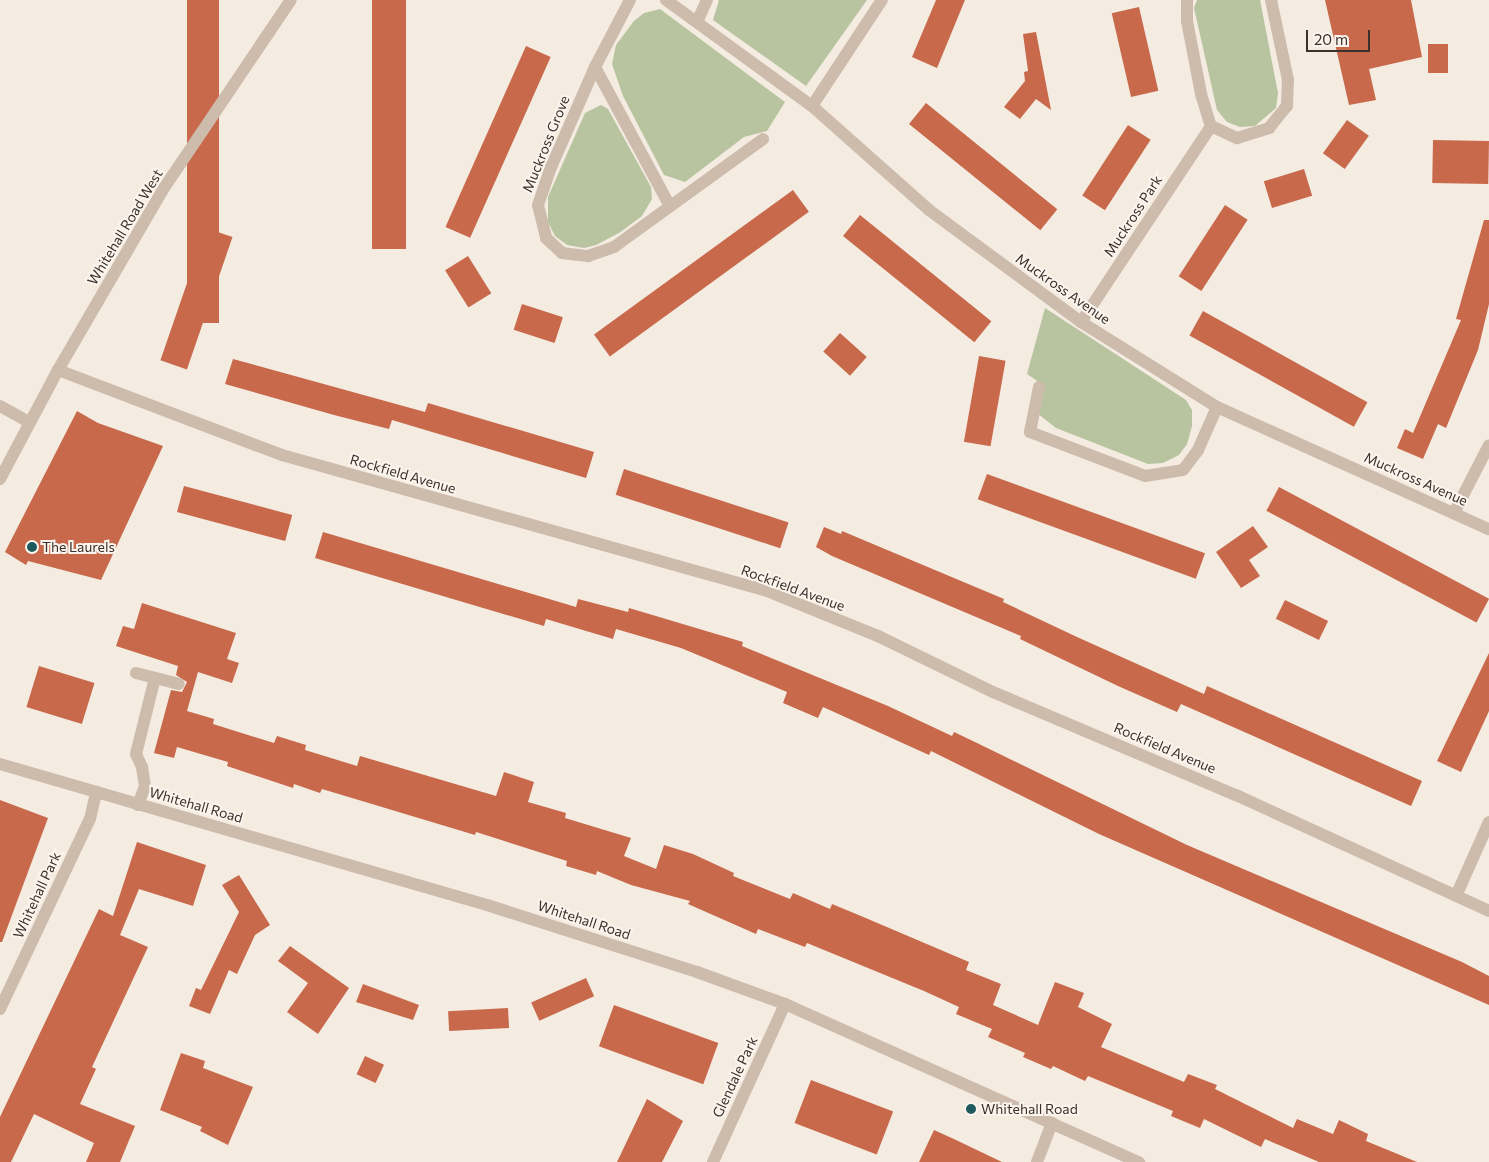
<!DOCTYPE html>
<html>
<head>
<meta charset="utf-8">
<style>
	body { margin:0 }
	#map { position:relative; width:1489px; height:1162px; overflow:hidden; background:#f4ebe1; font-family:Commissioner,sans-serif }
	div>[style] { position:absolute }
	[style*='--x'] { left:calc(var(--x)*1px); top:calc(var(--y)*1px); width:calc(var(--w)*1px); rotate:calc(var(--a)*1deg) }
	.green>* { inset:0; background:#b8c4a0 }
	.building>* { inset:0; background:#c8694b; transform-origin:0 0 }
	.minor>* { height:12px; margin:-6px; padding:0 6px; transform-origin:6px; border-radius:6px; background:#cdbbac }
	.dots>* { width:14px; height:14px; translate:-50% -50%; box-sizing:border-box; border:2px solid #fbf5ee; border-radius:50% }
	span { translate:-50% -50%; white-space:nowrap; text-align:center; line-height:1.15; -webkit-text-stroke:4px #fbf5ee; paint-order:stroke }
	.street-label { font-size:14px; color:#3b302b }
	.poi-label { font-size:14px; color:#3b302b }
	.left { translate:0 -50%; text-align:left }
	.scale { position:absolute; left:1306px; top:30px; width:64px; height:22px; box-sizing:border-box; border:2px solid #3b302b; border-top:0; padding-left:6px; font-size:15px; line-height:18px; white-space:nowrap; color:#3b302b; -webkit-text-stroke:4px #fbf5ee; paint-order:stroke }
</style>
</head>
<body>
<div id="map">
	<div class="green">
		<i style="clip-path:polygon(719px 0,867px 0,806px 86px,713px 20px)"></i>
		<i style="clip-path:polygon(1197px 0,1260px 0,1278px 93px,1276px 108px,1255px 126px,1240px 127px,1227px 122px,1217px 110px,1194px 8px)"></i>
		<i style="clip-path:polygon(660px 9px,785px 102px,767px 131px,744px 137px,685px 182px,664px 175px,623px 96px,612px 64px,616px 45px,634px 21px,644px 13px)"></i>
		<i style="clip-path:polygon(601px 105px,608px 109px,651px 187px,652px 199px,642px 216px,619px 233px,596px 245px,584px 248px,567px 245px,555px 236px,548px 222px,548px 197px,585px 113px)"></i>
		<i style="clip-path:polygon(1045px 308px,1186px 400px,1192px 410px,1192px 426px,1187px 444px,1179px 455px,1163px 463px,1148px 464px,1056px 428px,1037px 413px,1043px 385px,1027px 374px)"></i>
	</div>
	<div class="building">
		<i style="left:187px;top:0;width:32px;height:323px"></i>
		<i style="left:372px;top:0;width:34px;height:249px"></i>
		<i style="clip-path:polygon(936px 0,965px 0,937px 68px,912px 57px)"></i>
		<i style="clip-path:polygon(1325px 0,1411px 0,1422px 57px,1369px 69px,1376px 100px,1349px 105px)"></i>
		<i style="left:1139px;top:7px;width:86px;height:28px;rotate:77deg"></i>
		<i style="clip-path:polygon(1036px 32px,1051px 110px,1036px 99px,1020px 119px,1004px 107px,1025px 81px,1024px 72px,1028px 71px,1023px 34px)"></i>
		<i style="left:1448px;top:44px;width:29px;height:20px;rotate:90deg"></i>
		<i style="left:526px;top:46px;width:27px;height:198px;rotate:24deg"></i>
		<i style="left:926px;top:103px;width:169px;height:27px;rotate:39deg"></i>
		<i style="left:1347px;top:120px;width:27px;height:41px;rotate:36deg"></i>
		<i style="left:1128px;top:125px;width:27px;height:84px;rotate:33deg"></i>
		<i style="left:1433px;top:140px;width:56px;height:43px;rotate:1deg"></i>
		<i style="left:1304px;top:169px;width:28px;height:42px;rotate:73deg"></i>
		<i style="left:793px;top:190px;width:27px;height:246px;rotate:54deg"></i>
		<i style="left:1225px;top:205px;width:27px;height:85px;rotate:33deg"></i>
		<i style="left:860px;top:215px;width:169px;height:27px;rotate:39deg"></i>
		<i style="clip-path:polygon(1484px 220px,1489px 220px,1489px 304px,1478px 350px,1446px 428px,1438px 424px,1423px 459px,1397px 448px,1405px 429px,1413px 433px,1461px 320px,1456px 319px)"></i>
		<i style="left:206px;top:228px;width:28px;height:140px;rotate:19deg"></i>
		<i style="left:468px;top:256px;width:44px;height:27px;rotate:58deg"></i>
		<i style="left:522px;top:304px;width:43px;height:27px;rotate:18deg"></i>
		<i style="left:1203px;top:311px;width:188px;height:28px;rotate:29deg"></i>
		<i style="left:840px;top:333px;width:36px;height:25px;rotate:42deg"></i>
		<i style="left:979px;top:356px;width:27px;height:87px;rotate:10deg"></i>
		<i style="clip-path:polygon(233px 359px,425px 412px,428px 403px,594px 452px,586px 478px,392px 420px,389px 429px,334px 415px,225px 384px)"></i>
		<i style="clip-path:polygon(77px 411px,98px 423px,163px 446px,101px 580px,28px 561px,26px 565px,5px 552px)"></i>
		<i style="left:624px;top:469px;width:173px;height:27px;rotate:18deg"></i>
		<i style="left:987px;top:474px;width:232px;height:27px;rotate:20deg"></i>
		<i style="left:184px;top:486px;width:112px;height:27px;rotate:15deg"></i>
		<i style="left:1279px;top:487px;width:238px;height:27px;rotate:28deg"></i>
		<i style="clip-path:polygon(1253px 526px,1268px 547px,1249px 560px,1260px 576px,1241px 588px,1216px 552px)"></i>
		<i style="clip-path:polygon(824px 527px,841px 534px,842px 531px,1004px 599px,1003px 602px,1077px 637px,1204px 694px,1207px 686px,1422px 781px,1411px 806px,1181px 704px,1177px 712px,1118px 686px,1020px 639px,1021px 636px,832px 556px,816px 547px)"></i>
		<i style="clip-path:polygon(323px 532px,576px 607px,578px 599px,628px 612px,629px 608px,743px 642px,742px 646px,888px 706px,952px 736px,954px 732px,977px 743px,1187px 845px,1462px 962px,1489px 976px,1489px 1005px,1099px 834px,931px 751px,929px 755px,823px 707px,818px 718px,783px 703px,787px 692px,681px 648px,616px 629px,613px 639px,546px 619px,544px 626px,315px 558px)"></i>
		<i style="left:1285px;top:600px;width:48px;height:21px;rotate:26deg"></i>
		<i style="clip-path:polygon(142px 603px,236px 633px,227px 659px,239px 663px,232px 683px,198px 672px,187px 711px,214px 719px,213px 724px,274px 743px,277px 736px,306px 745px,305px 750px,357px 766px,360px 756px,496px 796px,504px 772px,534px 782px,528px 802px,566px 813px,565px 818px,631px 838px,624px 856px,656px 869px,664px 845px,693px 854px,734px 873px,733px 876px,790px 899px,793px 893px,830px 909px,832px 904px,861px 916px,969px 962px,966px 970px,1001px 984px,993px 1005px,1038px 1025px,1055px 982px,1084px 993px,1078px 1007px,1112px 1024px,1101px 1047px,1184px 1082px,1188px 1074px,1217px 1085px,1215px 1089px,1293px 1128px,1297px 1119px,1333px 1134px,1339px 1120px,1368px 1134px,1366px 1141px,1417px 1162px,1319px 1162px,1265px 1139px,1261px 1147px,1204px 1119px,1200px 1128px,1171px 1116px,1173px 1111px,1088px 1076px,1085px 1081px,1053px 1066px,1051px 1069px,1023px 1057px,1025px 1053px,988px 1037px,992px 1029px,956px 1014px,959px 1007px,924px 991px,807px 943px,805px 947px,758px 929px,756px 934px,688px 904px,690px 901px,631px 885px,597px 871px,596px 875px,566px 866px,567px 861px,476px 832px,475px 835px,322px 789px,320px 793px,294px 784px,293px 788px,227px 766px,228px 762px,177px 747px,174px 758px,154px 753px,171px 690px,182px 692px,187px 682px,176px 675px,178px 666px,116px 646px,123px 626px,134px 629px)"></i>
		<i style="clip-path:polygon(1489px 653px,1489px 711px,1461px 772px,1437px 761px)"></i>
		<i style="left:39px;top:666px;width:58px;height:43px;rotate:17deg"></i>
		<i style="clip-path:polygon(0 800px,48px 818px,2px 942px,0 942px)"></i>
		<i style="clip-path:polygon(137px 842px,206px 865px,193px 906px,139px 889px,120px 935px,148px 947px,92px 1067px,96px 1069px,80px 1104px,135px 1126px,120px 1162px,86px 1162px,94px 1143px,34px 1114px,11px 1162px,0 1162px,0 1117px,99px 909px,113px 916px)"></i>
		<i style="clip-path:polygon(239px 875px,270px 925px,255px 935px,237px 974px,229px 970px,210px 1014px,189px 1006px,196px 988px,201px 990px,239px 912px,222px 885px)"></i>
		<i style="clip-path:polygon(290px 946px,349px 988px,318px 1034px,287px 1012px,308px 983px,278px 961px)"></i>
		<i style="left:586px;top:978px;width:20px;height:60px;rotate:66deg"></i>
		<i style="clip-path:polygon(363px 984px,419px 1005px,413px 1020px,356px 1002px)"></i>
		<i style="left:614px;top:1005px;width:111px;height:44px;rotate:20deg"></i>
		<i style="left:508px;top:1008px;width:20px;height:60px;rotate:87deg"></i>
		<i style="clip-path:polygon(181px 1053px,205px 1061px,203px 1068px,253px 1087px,228px 1145px,200px 1131px,202px 1127px,160px 1110px)"></i>
		<i style="left:365px;top:1056px;width:21px;height:20px;rotate:25deg"></i>
		<i style="left:811px;top:1080px;width:88px;height:46px;rotate:21deg"></i>
		<i style="clip-path:polygon(647px 1099px,683px 1121px,662px 1162px,617px 1162px)"></i>
		<i style="clip-path:polygon(934px 1130px,956px 1140px,1002px 1162px,919px 1162px)"></i>
	</div>
	<div class="minor">
		<i style="--x:630;--y:0;--w:76;--a:117.6"></i>
		<i style="--x:595;--y:67;--w:109;--a:113.7"></i>
		<i style="--x:551;--y:167;--w:40;--a:108.9"></i>
		<i style="--x:538;--y:205;--w:34;--a:76"></i>
		<i style="--x:546;--y:238;--w:22;--a:43"></i>
		<i style="--x:562;--y:253;--w:26;--a:7"></i>
		<i style="--x:588;--y:256;--w:28;--a:-19"></i>
		<i style="--x:614;--y:247;--w:184;--a:-35.9"></i>
		<i style="--x:666;--y:0;--w:180;--a:36"></i>
		<i style="--x:812;--y:106;--w:157;--a:41.6"></i>
		<i style="--x:929;--y:210;--w:189;--a:36.4"></i>
		<i style="--x:1081;--y:322;--w:160;--a:32"></i>
		<i style="--x:1217;--y:407;--w:298;--a:24.2"></i>
		<i style="--x:1187;--y:0;--w:21;--a:90"></i>
		<i style="--x:1187;--y:21;--w:74;--a:79.1"></i>
		<i style="--x:1201;--y:94;--w:34;--a:73"></i>
		<i style="--x:1211;--y:126;--w:29;--a:25"></i>
		<i style="--x:1237;--y:138;--w:34;--a:-17"></i>
		<i style="--x:1269;--y:128;--w:28;--a:-51"></i>
		<i style="--x:1287;--y:106;--w:26;--a:-88"></i>
		<i style="--x:1288;--y:80;--w:82;--a:-102"></i>
		<i style="--x:698;--y:20;--w:22;--a:-66"></i>
		<i style="--x:595;--y:67;--w:158;--a:61.7"></i>
		<i style="--x:812;--y:106;--w:127;--a:-56.6"></i>
		<i style="--x:1081;--y:322;--w:235;--a:-56.4"></i>
		<i style="--x:58;--y:370;--w:240;--a:20.8"></i>
		<i style="--x:282;--y:455;--w:504;--a:15.66"></i>
		<i style="--x:767;--y:591;--w:120;--a:22.1"></i>
		<i style="--x:878;--y:636;--w:128;--a:26"></i>
		<i style="--x:993;--y:692;--w:264;--a:23"></i>
		<i style="--x:1236;--y:795;--w:278;--a:24.6"></i>
		<i style="--x:1039;--y:387;--w:46;--a:101.3"></i>
		<i style="--x:1030;--y:432;--w:123;--a:20.9"></i>
		<i style="--x:1145;--y:476;--w:38;--a:-9"></i>
		<i style="--x:1183;--y:470;--w:25;--a:-53"></i>
		<i style="--x:1198;--y:450;--w:47;--a:-66.2"></i>
		<i style="--x:0;--y:406;--w:33;--a:29"></i>
		<i style="--x:0;--y:479;--w:123;--a:-62"></i>
		<i style="--x:58;--y:370;--w:207;--a:-59.8"></i>
		<i style="--x:162;--y:191;--w:230;--a:-56"></i>
		<i style="--x:1454;--y:513;--w:76;--a:-62.8"></i>
		<i style="--x:136;--y:673;--w:44;--a:14.3"></i>
		<i style="--x:0;--y:764;--w:507;--a:16.15"></i>
		<i style="--x:487;--y:905;--w:220;--a:17.7"></i>
		<i style="--x:697;--y:972;--w:94;--a:20"></i>
		<i style="--x:785;--y:1004;--w:388;--a:24.1"></i>
		<i style="--x:138;--y:805;--w:20;--a:-70"></i>
		<i style="--x:145;--y:786;--w:19;--a:-99"></i>
		<i style="--x:142;--y:767;--w:14;--a:-115"></i>
		<i style="--x:136;--y:754;--w:78;--a:-76"></i>
		<i style="--x:1456;--y:896;--w:81;--a:-66"></i>
		<i style="--x:0;--y:1009;--w:210;--a:-64.7"></i>
		<i style="--x:90;--y:819;--w:28;--a:-77"></i>
		<i style="--x:713;--y:1162;--w:174;--a:-65.5"></i>
		<i style="--x:1037;--y:1162;--w:42;--a:-69"></i>
	</div>
	<div class="dots">
		<i style="left:32px;top:547px;background:#1f5a5e"></i>
		<i style="left:971px;top:1109px;background:#1f5a5e"></i>
	</div>
	<div class="street-label">
		<span style="left:546px;top:144px;rotate:-68deg">Muckross Grove</span>
		<span style="left:1133px;top:216px;rotate:-57deg">Muckross Park</span>
		<span style="left:125px;top:227px;rotate:-59deg">Whitehall Road West</span>
		<span style="left:1063px;top:289px;rotate:35deg">Muckross Avenue</span>
		<span style="left:403px;top:474px;rotate:16deg">Rockfield Avenue</span>
		<span style="left:1416px;top:479px;rotate:24deg">Muckross Avenue</span>
		<span style="left:793px;top:588px;rotate:20deg">Rockfield Avenue</span>
		<span style="left:1165px;top:748px;rotate:23deg">Rockfield Avenue</span>
		<span style="left:196px;top:805px;rotate:16deg">Whitehall Road</span>
		<span style="left:37px;top:895px;rotate:-65deg">Whitehall Park</span>
		<span style="left:584px;top:920px;rotate:18deg">Whitehall Road</span>
		<span style="left:735px;top:1077px;rotate:-65deg">Glendale Park</span>
	</div>
	<div class="poi-label">
		<span class="left" style="left:42px;top:547px">The Laurels</span>
		<span class="left" style="left:981px;top:1109px">Whitehall Road</span>
	</div>
	<div class="scale">20 m</div>
</div>
</body>
</html>
